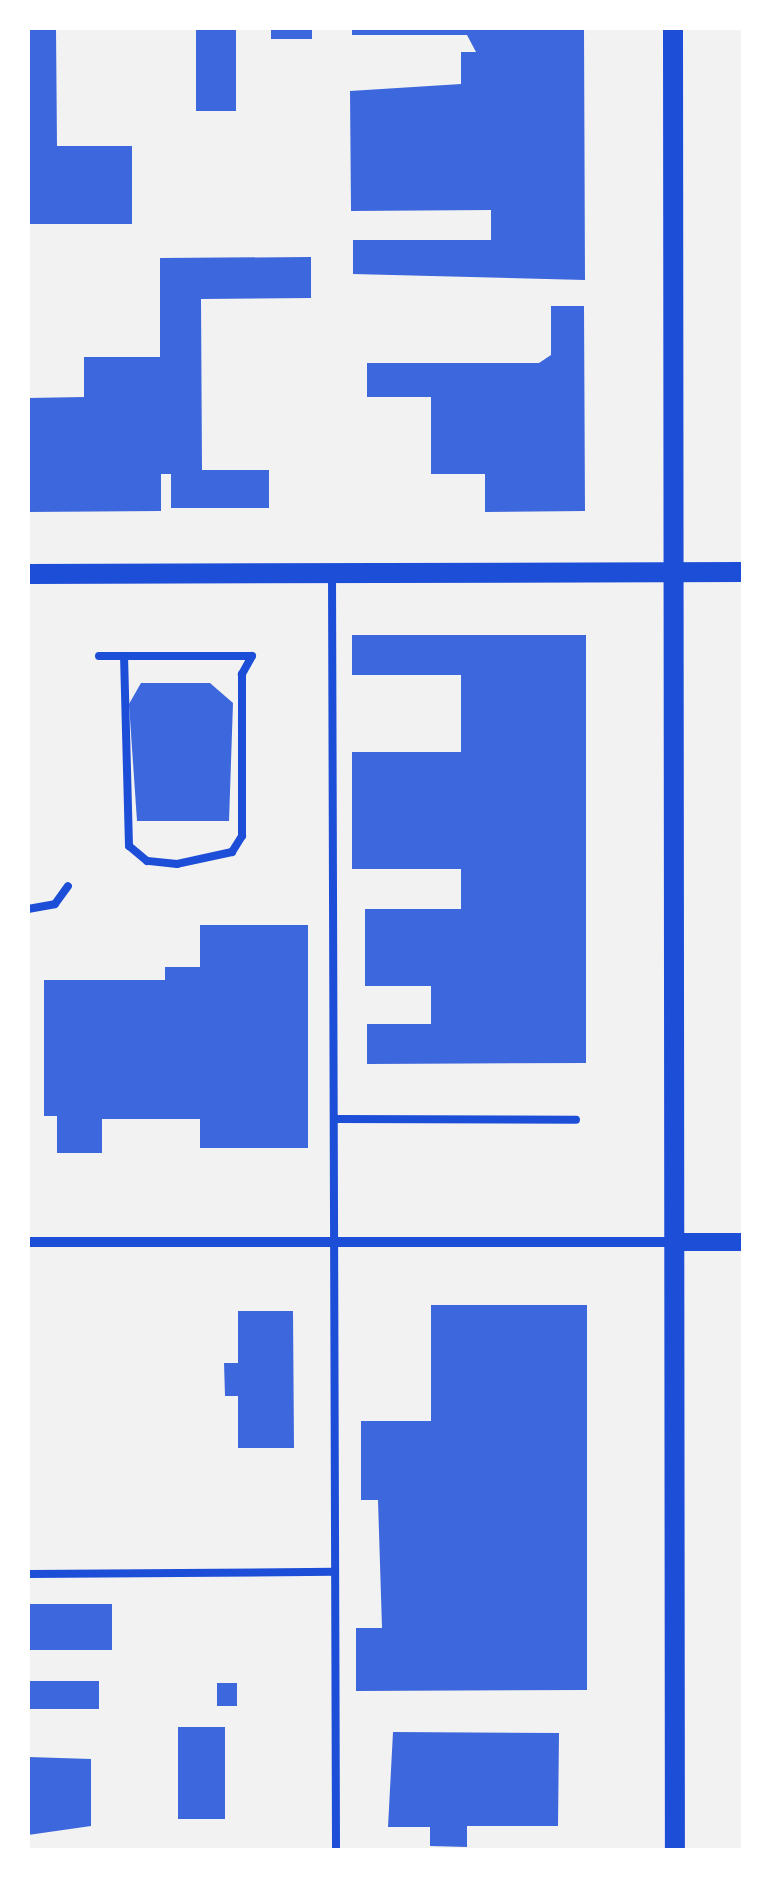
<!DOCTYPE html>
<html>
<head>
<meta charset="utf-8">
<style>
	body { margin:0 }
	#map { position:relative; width:771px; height:1878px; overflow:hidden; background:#f2f2f2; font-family:"Open Sans",sans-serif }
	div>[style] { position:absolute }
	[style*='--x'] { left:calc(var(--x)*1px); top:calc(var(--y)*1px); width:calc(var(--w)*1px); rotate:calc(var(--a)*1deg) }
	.building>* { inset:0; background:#3d67dc; transform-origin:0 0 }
	.service>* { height:8px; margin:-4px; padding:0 4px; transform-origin:4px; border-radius:4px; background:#1d4ed8 }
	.minor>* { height:10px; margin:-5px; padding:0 5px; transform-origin:5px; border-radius:5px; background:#1d4ed8 }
	.tertiary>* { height:18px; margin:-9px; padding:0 9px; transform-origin:9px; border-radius:9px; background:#1d4ed8 }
	.secondary>* { height:20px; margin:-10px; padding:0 10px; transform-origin:10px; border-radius:10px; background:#1d4ed8 }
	span { translate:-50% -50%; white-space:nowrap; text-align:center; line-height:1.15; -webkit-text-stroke:8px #fff; paint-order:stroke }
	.frame { position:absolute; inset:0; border:30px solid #fff; pointer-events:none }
</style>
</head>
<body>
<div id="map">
	<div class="building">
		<i style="clip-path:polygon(28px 28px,56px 28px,57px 146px,132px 146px,132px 224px,28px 224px)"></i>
		<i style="left:196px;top:28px;width:40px;height:83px"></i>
		<i style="left:271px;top:28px;width:41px;height:11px"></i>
		<i style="clip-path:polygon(352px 28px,584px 28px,585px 280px,353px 274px,353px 240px,491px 240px,491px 210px,351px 211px,350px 91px,461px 84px,461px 52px,476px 52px,467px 35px,352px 35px)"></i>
		<i style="clip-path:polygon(311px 257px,311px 298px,201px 299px,202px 470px,269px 470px,269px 508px,171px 508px,171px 474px,161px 474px,161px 511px,28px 512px,28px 398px,84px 397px,84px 357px,160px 357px,160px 258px)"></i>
		<i style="clip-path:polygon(551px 306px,584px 306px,585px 511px,485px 512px,485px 474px,431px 474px,431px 397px,367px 397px,367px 363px,539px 363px,551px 355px)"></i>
		<i style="clip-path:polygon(352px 635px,586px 635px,586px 1063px,367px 1064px,367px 1024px,431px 1024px,431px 986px,365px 986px,365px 909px,461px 909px,461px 869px,352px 869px,352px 752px,461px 752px,461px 675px,352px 675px)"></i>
		<i style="clip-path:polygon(141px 683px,210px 683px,233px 703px,229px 821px,137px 821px,129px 704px)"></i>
		<i style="clip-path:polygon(200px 925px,308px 925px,308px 1148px,200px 1148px,200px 1119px,102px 1119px,102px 1153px,57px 1153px,57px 1116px,44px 1116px,44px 980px,165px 980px,165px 967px,200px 967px)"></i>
		<i style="clip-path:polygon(431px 1305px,587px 1305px,587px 1690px,356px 1691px,356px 1628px,382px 1628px,378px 1500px,361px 1500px,361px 1421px,431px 1421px)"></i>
		<i style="clip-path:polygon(238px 1311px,293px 1311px,294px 1448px,238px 1448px,238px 1396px,225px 1396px,224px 1363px,238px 1363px)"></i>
		<i style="left:28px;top:1604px;width:84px;height:46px"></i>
		<i style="left:28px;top:1681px;width:71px;height:28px"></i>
		<i style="left:217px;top:1683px;width:20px;height:23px"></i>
		<i style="left:178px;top:1727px;width:47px;height:92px"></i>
		<i style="clip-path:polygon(393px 1732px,559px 1733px,558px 1826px,467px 1826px,467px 1847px,430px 1846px,430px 1827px,388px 1827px)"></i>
		<i style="clip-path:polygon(28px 1757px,91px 1759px,91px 1826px,28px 1835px)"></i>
	</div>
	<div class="service">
		<i style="--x:332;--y:575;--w:1275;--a:89.82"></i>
		<i style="--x:99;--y:656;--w:153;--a:0"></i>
		<i style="--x:252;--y:656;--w:21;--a:119"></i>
		<i style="--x:242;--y:674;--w:162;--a:90"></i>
		<i style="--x:242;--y:836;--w:19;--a:122"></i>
		<i style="--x:232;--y:852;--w:56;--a:167.7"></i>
		<i style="--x:177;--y:864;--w:30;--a:-174"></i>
		<i style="--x:147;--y:861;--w:23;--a:-140"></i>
		<i style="--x:129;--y:846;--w:190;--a:-91.5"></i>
		<i style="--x:28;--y:909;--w:27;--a:-10"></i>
		<i style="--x:55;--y:904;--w:22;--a:-54"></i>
		<i style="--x:334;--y:1119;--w:242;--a:0.2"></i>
		<i style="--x:28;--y:1574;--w:307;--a:-0.4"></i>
	</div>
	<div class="minor">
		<i style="--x:28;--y:1242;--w:646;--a:0"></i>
	</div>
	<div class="tertiary">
		<i style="--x:674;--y:1242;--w:70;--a:0"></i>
	</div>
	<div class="secondary">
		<i style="--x:673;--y:28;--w:1822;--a:89.94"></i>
		<i style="--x:28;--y:574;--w:716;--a:-0.16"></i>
	</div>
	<div class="frame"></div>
</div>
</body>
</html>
